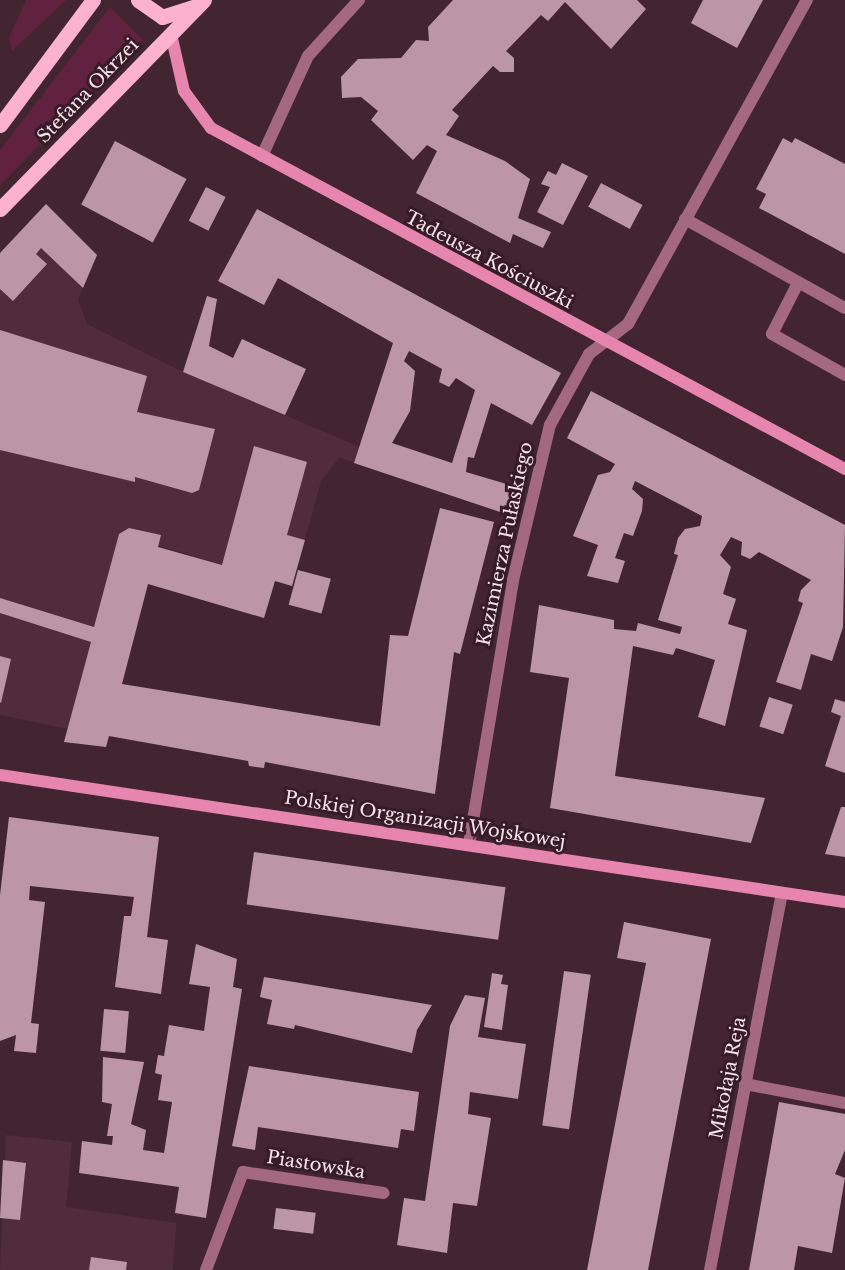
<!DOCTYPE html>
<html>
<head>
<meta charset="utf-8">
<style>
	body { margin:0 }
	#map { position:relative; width:845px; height:1270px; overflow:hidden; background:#432531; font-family:"Libre Baskerville",serif }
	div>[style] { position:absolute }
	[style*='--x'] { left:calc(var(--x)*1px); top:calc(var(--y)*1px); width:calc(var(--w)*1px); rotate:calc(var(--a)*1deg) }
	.built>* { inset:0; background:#512c3b }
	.green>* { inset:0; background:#60223f }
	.building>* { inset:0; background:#bc96a4; transform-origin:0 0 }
	.lane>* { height:12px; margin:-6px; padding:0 6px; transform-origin:6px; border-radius:6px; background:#a46880 }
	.street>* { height:12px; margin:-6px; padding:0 6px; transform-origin:6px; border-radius:6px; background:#a46880 }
	.secondary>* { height:12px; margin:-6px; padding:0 6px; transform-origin:6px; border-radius:6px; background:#e686ae }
	.primary>* { height:15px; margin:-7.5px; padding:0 7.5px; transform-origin:7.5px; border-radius:7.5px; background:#fcb1ce }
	span { translate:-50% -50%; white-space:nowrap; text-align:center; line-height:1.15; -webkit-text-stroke:6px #381b28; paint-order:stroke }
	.street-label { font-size:18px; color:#f8e3ea }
</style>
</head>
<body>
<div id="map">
	<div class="built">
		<i style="clip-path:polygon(46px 204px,97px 255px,78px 300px,87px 324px,183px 372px,360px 447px,354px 463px,340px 457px,321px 481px,292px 586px,120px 534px,68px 729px,0 715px,0 253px)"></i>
		<i style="clip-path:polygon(6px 1135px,72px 1142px,66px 1207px,176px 1223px,173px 1270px,0 1270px)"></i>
	</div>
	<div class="green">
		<i style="clip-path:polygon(26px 0,66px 0,12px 51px,9px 38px)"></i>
		<i style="clip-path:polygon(110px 7px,143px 40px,0 185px,0 150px)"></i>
	</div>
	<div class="building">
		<i style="clip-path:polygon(453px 0,637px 0,646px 9px,611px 49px,565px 2px,548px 21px,541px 15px,506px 51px,514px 58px,514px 72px,500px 72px,493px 66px,452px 110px,459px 116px,446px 135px,505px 161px,530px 179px,518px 218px,551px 232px,543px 248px,513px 234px,510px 243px,416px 193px,437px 151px,427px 145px,413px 160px,371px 120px,378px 111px,361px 97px,342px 98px,341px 77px,358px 59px,401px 58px,416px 40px,429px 41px,428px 27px)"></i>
		<i style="clip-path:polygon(703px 0,763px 0,737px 48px,691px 23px)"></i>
		<i style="clip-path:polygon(783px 138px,792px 143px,795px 138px,845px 164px,845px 254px,759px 208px,766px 194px,756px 189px)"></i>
		<i style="left:115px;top:141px;width:81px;height:72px;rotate:28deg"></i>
		<i style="clip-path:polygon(562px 163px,588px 176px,563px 225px,537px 212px,550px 187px,541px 184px,548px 171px,556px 175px)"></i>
		<i style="left:601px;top:183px;width:47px;height:27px;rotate:28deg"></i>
		<i style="left:206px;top:187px;width:22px;height:38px;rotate:27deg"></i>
		<i style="clip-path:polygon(46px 204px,97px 255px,83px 288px,41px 248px,36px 254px,47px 264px,13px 301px,0 289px,0 253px)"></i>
		<i style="clip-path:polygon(evenodd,257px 209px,561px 373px,532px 425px,491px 403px,474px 458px,468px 457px,466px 472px,517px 487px,509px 515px,354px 463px,393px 343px,278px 278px,264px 305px,218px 281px,257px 209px,409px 351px,442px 369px,439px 382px,449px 387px,456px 378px,475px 390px,452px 463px,392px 443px,410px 411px,415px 371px,404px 361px,409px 351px)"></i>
		<i style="clip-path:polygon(207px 296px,217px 299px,209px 346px,233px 358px,242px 339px,306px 369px,285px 415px,183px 372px)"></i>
		<i style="clip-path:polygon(0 330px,147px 376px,137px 412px,215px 429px,199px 490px,192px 493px,135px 477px,135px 482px,0 450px)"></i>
		<i style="clip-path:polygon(591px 391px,845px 525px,843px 627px,832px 661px,811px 654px,801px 690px,776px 682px,803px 603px,798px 601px,801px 590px,811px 580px,759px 552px,750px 559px,741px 555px,742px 542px,731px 537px,720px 555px,731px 567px,723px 594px,736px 599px,728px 624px,747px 630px,725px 726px,698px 717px,715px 660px,676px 648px,673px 655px,633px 646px,615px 776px,765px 798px,751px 843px,550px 808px,569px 678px,530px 672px,539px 605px,614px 620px,614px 629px,636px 631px,638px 623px,680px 634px,682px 627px,658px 620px,678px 555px,674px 554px,678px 538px,685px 529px,700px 526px,702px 516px,635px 481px,632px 489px,643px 499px,642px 511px,633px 536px,624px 533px,615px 558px,625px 561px,618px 583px,587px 576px,598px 545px,573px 536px,598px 475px,610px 472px,615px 464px,567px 438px)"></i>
		<i style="clip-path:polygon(254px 446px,307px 462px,287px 535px,305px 540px,292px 586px,275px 581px,264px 618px,148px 584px,122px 684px,380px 726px,390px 635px,408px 636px,440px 508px,494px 522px,460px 654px,454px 652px,435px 794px,265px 762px,264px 768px,249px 766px,248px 761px,109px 736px,106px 747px,64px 742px,91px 642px,0 613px,0 598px,94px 627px,119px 534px,129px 528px,161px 535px,158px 547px,222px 565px)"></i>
		<i style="left:298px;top:570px;width:34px;height:36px;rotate:15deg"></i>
		<i style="clip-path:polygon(0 656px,11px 659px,1px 703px,0 702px)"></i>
		<i style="left:769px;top:697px;width:25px;height:31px;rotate:18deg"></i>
		<i style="clip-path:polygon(835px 699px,845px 702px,845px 773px,825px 766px,841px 716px,831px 712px)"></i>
		<i style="clip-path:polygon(841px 807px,845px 807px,845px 857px,825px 854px)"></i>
		<i style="clip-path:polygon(9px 817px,159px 837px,147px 937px,168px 940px,161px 994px,115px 987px,124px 916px,131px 916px,134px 897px,30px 886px,29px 900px,45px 902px,31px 1023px,39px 1024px,36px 1053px,14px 1051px,16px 1035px,0 1041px,0 895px)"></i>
		<i style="left:254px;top:852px;width:254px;height:53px;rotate:8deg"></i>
		<i style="clip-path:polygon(624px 922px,711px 939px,648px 1270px,587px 1270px,646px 963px,617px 958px)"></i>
		<i style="clip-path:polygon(196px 944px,237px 959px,233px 987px,242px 989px,206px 1218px,175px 1213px,179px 1187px,79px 1173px,82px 1141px,112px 1145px,113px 1136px,107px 1136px,112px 1104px,102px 1102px,103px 1057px,144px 1062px,131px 1124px,146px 1130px,143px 1150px,164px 1153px,172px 1102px,158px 1100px,162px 1075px,155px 1073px,158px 1055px,164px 1056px,169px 1025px,204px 1031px,210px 987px,189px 984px)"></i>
		<i style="left:564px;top:971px;width:27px;height:156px;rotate:8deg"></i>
		<i style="clip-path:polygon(492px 973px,503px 975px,501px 984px,508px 985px,502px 1030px,484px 1027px)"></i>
		<i style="clip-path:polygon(264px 977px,432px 1005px,417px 1030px,412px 1053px,295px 1025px,294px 1029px,267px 1024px,272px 1000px,260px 997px)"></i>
		<i style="clip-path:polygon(465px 995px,485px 998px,478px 1037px,526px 1044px,518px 1099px,470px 1092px,468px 1114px,491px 1118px,477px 1206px,453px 1203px,447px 1253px,397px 1245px,404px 1198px,425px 1201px,450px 1026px)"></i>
		<i style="left:104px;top:1009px;width:25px;height:42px;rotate:5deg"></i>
		<i style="clip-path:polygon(249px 1066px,419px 1092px,414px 1131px,401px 1129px,398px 1148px,258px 1127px,255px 1150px,232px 1146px)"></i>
		<i style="clip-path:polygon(779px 1102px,845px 1114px,845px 1150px,835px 1174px,845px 1178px,832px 1253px,798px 1246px,794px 1270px,749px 1270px)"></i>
		<i style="clip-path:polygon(3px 1160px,26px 1163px,20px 1220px,0 1218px)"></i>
		<i style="left:276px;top:1208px;width:40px;height:21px;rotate:7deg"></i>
		<i style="clip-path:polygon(91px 1257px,127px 1262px,126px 1270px,89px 1270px)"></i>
	</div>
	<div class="lane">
		<i style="--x:262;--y:156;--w:110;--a:-65.3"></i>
		<i style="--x:308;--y:56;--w:76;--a:-47.7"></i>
		<i style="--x:685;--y:219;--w:183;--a:29.1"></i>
		<i style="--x:798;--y:283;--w:57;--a:117"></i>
		<i style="--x:772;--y:334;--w:84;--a:29.3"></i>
		<i style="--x:745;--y:1084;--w:102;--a:10.8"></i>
	</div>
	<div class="street">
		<i style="--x:469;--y:844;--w:268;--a:-80.5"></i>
		<i style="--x:513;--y:580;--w:159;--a:-76.6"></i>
		<i style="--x:550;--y:425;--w:81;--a:-61.2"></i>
		<i style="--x:589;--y:354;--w:49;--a:-37.6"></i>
		<i style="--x:628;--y:324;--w:370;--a:-61.1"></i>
		<i style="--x:206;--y:1270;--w:105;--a:-69.3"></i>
		<i style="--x:243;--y:1172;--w:142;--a:8.5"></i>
		<i style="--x:710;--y:1270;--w:384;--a:-79.2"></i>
	</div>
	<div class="secondary">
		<i style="--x:171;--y:34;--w:58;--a:77.2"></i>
		<i style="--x:184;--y:91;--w:46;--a:53.9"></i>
		<i style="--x:211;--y:128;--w:720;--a:28.27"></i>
		<i style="--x:0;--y:775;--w:854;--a:8.55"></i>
	</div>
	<div class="primary">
		<i style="--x:138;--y:0;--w:29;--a:35"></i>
		<i style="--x:162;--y:17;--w:33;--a:-18"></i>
		<i style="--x:0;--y:125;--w:156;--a:-53.4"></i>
		<i style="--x:0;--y:209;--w:292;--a:-45.7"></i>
	</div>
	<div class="street-label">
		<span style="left:88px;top:91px;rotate:-46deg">Stefana Okrzei</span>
		<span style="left:489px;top:260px;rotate:28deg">Tadeusza Kościuszki</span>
		<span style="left:505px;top:544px;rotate:-78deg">Kazimierza Pułaskiego</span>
		<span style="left:425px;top:820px;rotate:9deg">Polskiej Organizacji Wojskowej</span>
		<span style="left:728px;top:1078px;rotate:-79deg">Mikołaja Reja</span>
		<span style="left:316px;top:1165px;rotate:9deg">Piastowska</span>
	</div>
</div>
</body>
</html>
